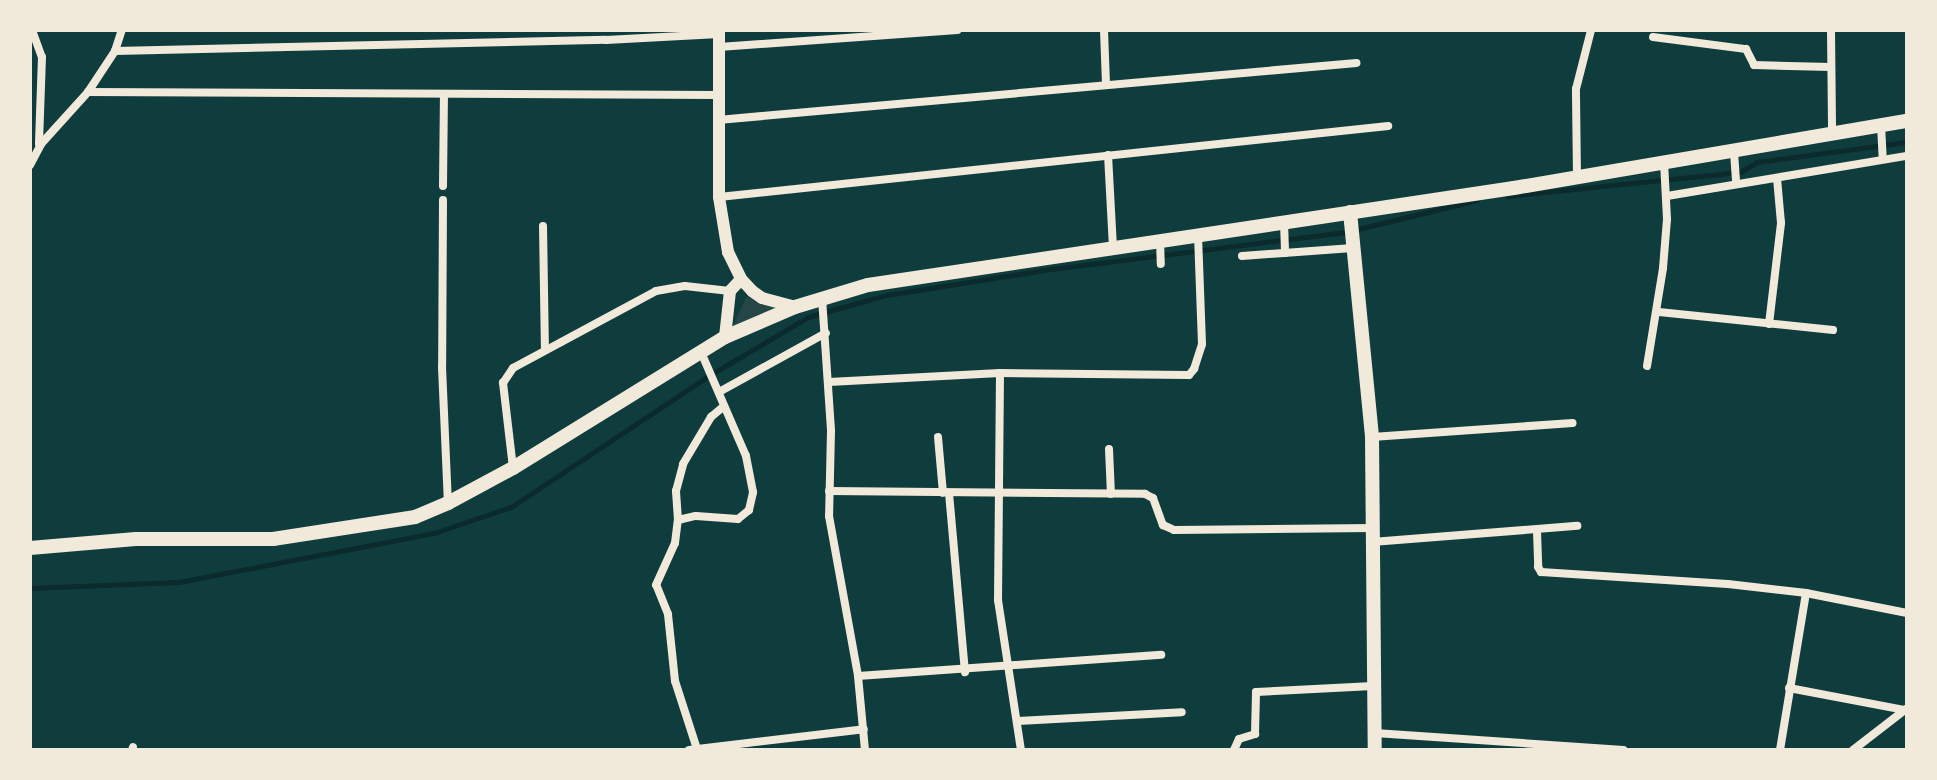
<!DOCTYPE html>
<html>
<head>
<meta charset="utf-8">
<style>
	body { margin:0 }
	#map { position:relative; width:1937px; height:780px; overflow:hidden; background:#0f3d3e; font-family:"DM Sans",sans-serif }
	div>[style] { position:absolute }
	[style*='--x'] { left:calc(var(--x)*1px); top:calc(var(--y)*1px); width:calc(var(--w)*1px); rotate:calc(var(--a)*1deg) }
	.green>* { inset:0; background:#244646 }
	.stream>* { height:5px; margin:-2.5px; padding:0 2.5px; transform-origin:2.5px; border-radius:2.5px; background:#0a2a2b }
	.minor>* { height:8px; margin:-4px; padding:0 4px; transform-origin:4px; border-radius:4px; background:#f1e9da }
	.tertiary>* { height:12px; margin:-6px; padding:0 6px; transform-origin:6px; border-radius:6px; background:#f1e9da }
	.secondary>* { height:14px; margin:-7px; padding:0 7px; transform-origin:7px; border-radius:7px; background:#f1e9da }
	span { translate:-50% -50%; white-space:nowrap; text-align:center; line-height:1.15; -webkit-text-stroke:6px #f1e9da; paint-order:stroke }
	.frame { position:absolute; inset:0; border:32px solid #f1e9da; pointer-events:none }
</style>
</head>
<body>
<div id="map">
	<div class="green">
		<i style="clip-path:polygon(746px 297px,778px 305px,762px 327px,731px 331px)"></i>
	</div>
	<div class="stream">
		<i style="--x:1507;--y:196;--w:234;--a:-5.9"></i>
		<i style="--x:1740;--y:172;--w:20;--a:-30"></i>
		<i style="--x:1757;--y:162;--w:151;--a:-7.6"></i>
		<i style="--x:30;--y:588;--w:149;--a:-2.3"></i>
		<i style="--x:179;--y:582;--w:260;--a:-10.9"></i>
		<i style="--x:434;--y:533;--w:81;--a:-18.7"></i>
		<i style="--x:511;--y:507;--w:233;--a:-33.6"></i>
		<i style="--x:705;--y:378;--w:120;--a:-30.6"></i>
		<i style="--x:808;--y:317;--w:29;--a:-16"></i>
		<i style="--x:836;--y:309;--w:53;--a:-15.4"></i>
		<i style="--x:887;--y:295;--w:167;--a:-9"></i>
		<i style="--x:1052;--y:269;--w:296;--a:-7.2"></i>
		<i style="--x:1346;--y:232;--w:135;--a:-13.7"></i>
	</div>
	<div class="minor">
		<i style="--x:32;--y:30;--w:29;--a:70"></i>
		<i style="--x:42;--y:57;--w:87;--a:92"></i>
		<i style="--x:1104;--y:30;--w:54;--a:87.9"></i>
		<i style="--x:1831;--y:30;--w:103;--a:89.4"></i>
		<i style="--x:1653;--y:37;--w:94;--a:7.4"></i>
		<i style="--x:1746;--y:49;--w:18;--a:63"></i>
		<i style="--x:1754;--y:65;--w:77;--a:1.5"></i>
		<i style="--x:719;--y:47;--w:239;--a:-4.1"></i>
		<i style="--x:115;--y:51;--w:491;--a:-1.3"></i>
		<i style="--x:606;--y:40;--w:113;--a:-3"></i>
		<i style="--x:88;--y:92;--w:631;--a:0.27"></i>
		<i style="--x:718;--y:120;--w:641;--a:-5.11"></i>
		<i style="--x:1881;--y:125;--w:34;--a:87"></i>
		<i style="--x:1734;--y:152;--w:27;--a:86"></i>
		<i style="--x:1108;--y:155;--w:92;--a:86.9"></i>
		<i style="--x:30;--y:165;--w:24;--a:-62"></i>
		<i style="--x:41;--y:144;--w:70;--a:-47.9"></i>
		<i style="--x:88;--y:92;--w:49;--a:-56.6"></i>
		<i style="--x:115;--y:51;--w:22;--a:-72"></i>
		<i style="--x:1577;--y:177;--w:88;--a:-90.7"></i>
		<i style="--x:1576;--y:89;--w:61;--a:-75.7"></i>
		<i style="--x:443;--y:186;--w:90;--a:-89.4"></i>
		<i style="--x:1667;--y:196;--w:243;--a:-9.5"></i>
		<i style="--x:719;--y:197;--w:673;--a:-6.06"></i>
		<i style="--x:443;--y:200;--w:167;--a:90.3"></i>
		<i style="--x:442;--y:367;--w:136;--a:87.5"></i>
		<i style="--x:1284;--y:222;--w:31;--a:88"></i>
		<i style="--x:543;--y:226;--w:124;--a:89.1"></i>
		<i style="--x:1160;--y:241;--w:23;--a:88"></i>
		<i style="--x:1242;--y:256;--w:111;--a:-4.1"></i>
		<i style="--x:822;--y:298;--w:133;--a:86.1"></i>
		<i style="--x:831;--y:431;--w:85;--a:91.3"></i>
		<i style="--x:829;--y:516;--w:163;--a:79.7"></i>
		<i style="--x:858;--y:676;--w:74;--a:84.6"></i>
		<i style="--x:1659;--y:312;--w:175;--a:5.9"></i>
		<i style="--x:1769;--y:324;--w:102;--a:-83.2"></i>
		<i style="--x:1781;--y:223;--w:45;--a:-95.1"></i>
		<i style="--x:1647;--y:366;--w:99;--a:-80.7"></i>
		<i style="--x:1663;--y:268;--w:49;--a:-85.3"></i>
		<i style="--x:1667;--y:219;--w:57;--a:-93"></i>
		<i style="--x:1000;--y:373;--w:227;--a:90.5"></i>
		<i style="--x:998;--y:600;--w:152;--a:81.3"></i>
		<i style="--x:829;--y:382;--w:171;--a:-3"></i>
		<i style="--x:1000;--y:373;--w:189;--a:0.6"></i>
		<i style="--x:1189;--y:375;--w:8;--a:-50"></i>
		<i style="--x:1194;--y:369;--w:26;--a:-72"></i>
		<i style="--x:1202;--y:344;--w:110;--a:-92.1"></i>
		<i style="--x:719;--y:392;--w:122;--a:-28.9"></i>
		<i style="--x:938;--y:437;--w:56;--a:84.9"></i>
		<i style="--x:1372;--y:437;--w:201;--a:-4"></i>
		<i style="--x:1109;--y:449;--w:45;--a:87.5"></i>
		<i style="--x:513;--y:468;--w:86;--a:-96.7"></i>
		<i style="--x:503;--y:383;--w:18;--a:-56"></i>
		<i style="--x:513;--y:368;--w:162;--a:-28.3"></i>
		<i style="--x:656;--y:291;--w:29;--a:-10"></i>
		<i style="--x:685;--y:286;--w:45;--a:6.3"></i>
		<i style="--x:829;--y:491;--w:316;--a:0.5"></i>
		<i style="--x:1145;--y:494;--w:9;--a:27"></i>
		<i style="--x:1153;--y:498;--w:29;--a:70"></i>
		<i style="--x:1163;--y:525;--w:12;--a:24"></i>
		<i style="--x:1174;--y:530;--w:198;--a:-0.6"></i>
		<i style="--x:949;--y:493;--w:180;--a:84.9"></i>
		<i style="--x:678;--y:520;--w:29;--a:-94"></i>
		<i style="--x:676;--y:491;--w:28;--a:-75"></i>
		<i style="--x:683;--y:464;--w:55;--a:-59.2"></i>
		<i style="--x:711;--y:417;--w:17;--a:-40"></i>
		<i style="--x:1537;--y:531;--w:36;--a:88"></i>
		<i style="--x:1538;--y:567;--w:6;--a:59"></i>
		<i style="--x:1541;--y:572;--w:187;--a:3.7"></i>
		<i style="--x:1728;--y:584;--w:79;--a:6.6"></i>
		<i style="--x:1806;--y:593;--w:103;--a:11.2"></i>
		<i style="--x:1372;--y:542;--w:206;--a:-4.5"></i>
		<i style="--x:858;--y:676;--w:304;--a:-4"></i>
		<i style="--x:1789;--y:688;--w:117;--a:10.8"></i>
		<i style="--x:1018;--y:721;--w:164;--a:-3.1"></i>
		<i style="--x:1375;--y:733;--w:249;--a:3.9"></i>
		<i style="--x:697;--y:749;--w:71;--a:-107.9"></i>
		<i style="--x:675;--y:681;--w:67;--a:-96"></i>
		<i style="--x:668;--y:614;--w:31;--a:-112"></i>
		<i style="--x:656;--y:585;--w:46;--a:-65.7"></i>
		<i style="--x:675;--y:543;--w:23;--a:-83"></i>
		<i style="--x:678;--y:520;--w:18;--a:-13"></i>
		<i style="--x:696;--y:516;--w:42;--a:4.1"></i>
		<i style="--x:738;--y:519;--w:14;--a:-39"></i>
		<i style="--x:749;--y:510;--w:18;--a:-77"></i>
		<i style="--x:753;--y:492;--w:37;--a:-101"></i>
		<i style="--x:746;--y:456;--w:113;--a:-113.4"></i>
		<i style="--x:132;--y:750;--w:3;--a:-72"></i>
		<i style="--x:689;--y:750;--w:176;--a:-6.8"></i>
		<i style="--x:1234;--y:750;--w:12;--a:-66"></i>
		<i style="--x:1239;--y:739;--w:17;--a:-17"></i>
		<i style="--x:1255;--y:734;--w:42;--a:-88.6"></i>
		<i style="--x:1256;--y:692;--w:117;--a:-2.9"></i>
		<i style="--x:1780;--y:750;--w:159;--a:-80.6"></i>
		<i style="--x:1853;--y:750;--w:67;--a:-37.7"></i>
	</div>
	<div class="tertiary">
		<i style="--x:719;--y:30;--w:167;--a:90"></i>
		<i style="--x:719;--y:197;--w:56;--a:80.7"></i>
		<i style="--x:728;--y:252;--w:30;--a:64"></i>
		<i style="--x:741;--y:279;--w:16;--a:47"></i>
		<i style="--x:752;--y:291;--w:12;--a:35"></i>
		<i style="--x:762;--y:298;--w:34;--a:15"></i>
		<i style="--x:725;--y:337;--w:46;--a:-83.8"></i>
		<i style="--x:730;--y:291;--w:16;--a:-47"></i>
	</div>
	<div class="secondary">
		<i style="--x:1350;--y:212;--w:226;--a:84.4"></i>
		<i style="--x:1372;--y:437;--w:313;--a:89.5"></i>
		<i style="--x:30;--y:548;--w:106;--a:-4.9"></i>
		<i style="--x:136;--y:539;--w:137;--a:0"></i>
		<i style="--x:273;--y:539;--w:144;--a:-8.8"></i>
		<i style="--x:415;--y:517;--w:36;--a:-23"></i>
		<i style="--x:448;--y:503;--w:74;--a:-28.3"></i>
		<i style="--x:513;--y:468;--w:249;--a:-31.7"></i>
		<i style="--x:725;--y:337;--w:76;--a:-23.2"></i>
		<i style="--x:795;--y:307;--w:76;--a:-16.8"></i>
		<i style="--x:868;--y:285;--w:653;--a:-8.54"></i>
		<i style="--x:1514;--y:188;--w:399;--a:-9.7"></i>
	</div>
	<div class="frame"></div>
</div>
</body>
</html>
